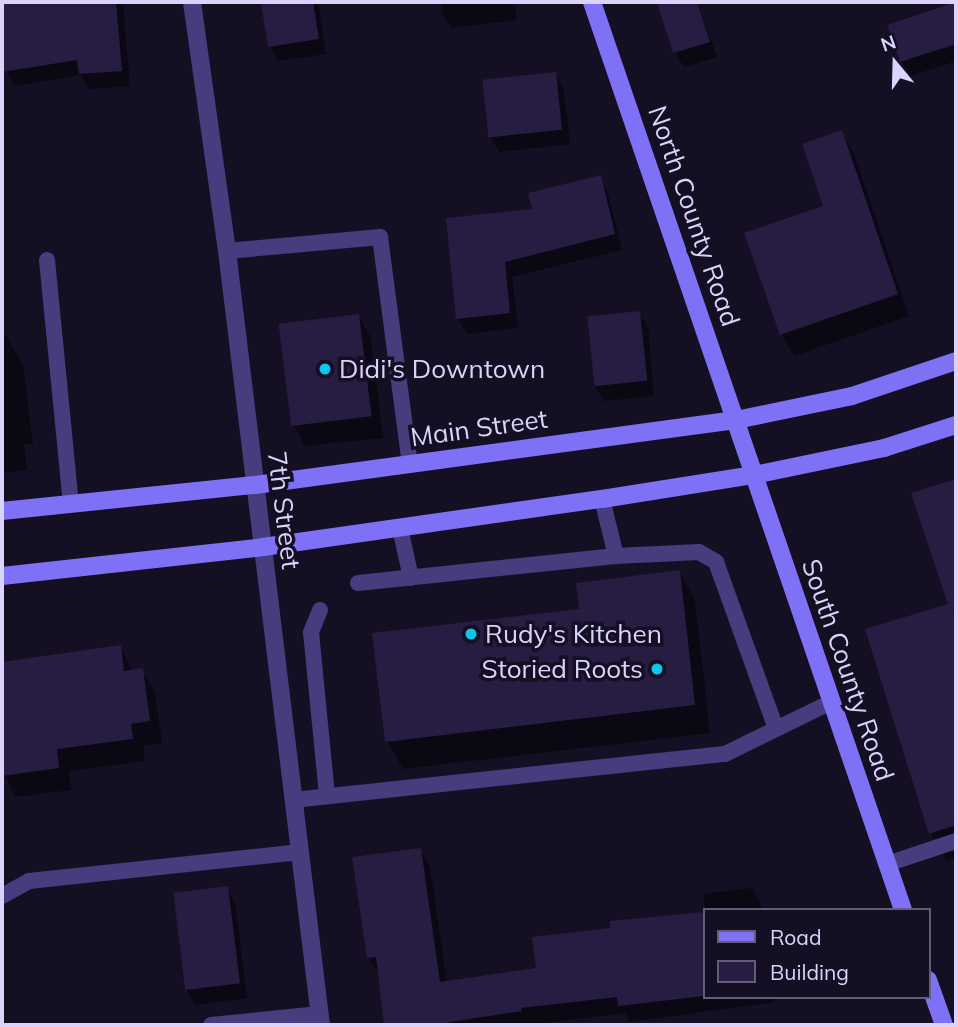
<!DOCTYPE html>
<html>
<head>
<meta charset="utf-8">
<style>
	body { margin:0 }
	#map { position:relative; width:958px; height:1027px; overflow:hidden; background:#140f22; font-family:Mulish,sans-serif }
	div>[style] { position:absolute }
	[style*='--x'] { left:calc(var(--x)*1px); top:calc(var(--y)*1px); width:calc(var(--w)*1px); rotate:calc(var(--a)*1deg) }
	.shadow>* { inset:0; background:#0007 }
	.building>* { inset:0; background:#271d42; transform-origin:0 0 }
	.lane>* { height:16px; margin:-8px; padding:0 8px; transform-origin:8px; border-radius:8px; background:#453d7e }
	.street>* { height:18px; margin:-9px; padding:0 9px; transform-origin:9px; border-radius:9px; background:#453d7e }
	.secondary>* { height:18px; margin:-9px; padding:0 9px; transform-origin:9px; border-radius:9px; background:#7f71f6 }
	.dots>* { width:19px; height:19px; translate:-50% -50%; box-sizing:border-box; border:4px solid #140f22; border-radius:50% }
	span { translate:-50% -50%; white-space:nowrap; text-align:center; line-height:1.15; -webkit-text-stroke:7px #140f22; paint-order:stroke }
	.street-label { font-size:26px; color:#dbd3fc }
	.poi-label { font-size:26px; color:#dbd3fc }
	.left { translate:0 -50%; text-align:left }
	.right { translate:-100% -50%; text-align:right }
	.frame { position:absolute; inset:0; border:4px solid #dbd3fc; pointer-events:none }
	.legend { position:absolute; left:703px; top:908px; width:228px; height:91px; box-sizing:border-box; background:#140f22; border:2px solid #645d79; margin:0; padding:9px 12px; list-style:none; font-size:21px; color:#dbd3fc }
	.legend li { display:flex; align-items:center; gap:14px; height:35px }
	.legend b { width:35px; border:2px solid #645d79 }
	.north { position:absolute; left:860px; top:28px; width:70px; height:70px; -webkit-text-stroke:5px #140f22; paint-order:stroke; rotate:341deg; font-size:19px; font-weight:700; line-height:28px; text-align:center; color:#dbd3fc }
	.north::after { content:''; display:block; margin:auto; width:24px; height:32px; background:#dbd3fc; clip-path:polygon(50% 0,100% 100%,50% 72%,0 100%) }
</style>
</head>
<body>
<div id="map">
	<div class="shadow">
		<i style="clip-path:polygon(2px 2px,123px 2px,130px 86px,89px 89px,81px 75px,14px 86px,2px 60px)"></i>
		<i style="clip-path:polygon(263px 2px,318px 2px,326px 54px,278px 61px,270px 46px)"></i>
		<i style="clip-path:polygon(441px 2px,515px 2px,517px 20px,451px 28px,442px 13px)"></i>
		<i style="clip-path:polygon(658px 2px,697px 2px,717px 57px,684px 67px,675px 52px)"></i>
		<i style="clip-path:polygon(952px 5px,956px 12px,956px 61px,910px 76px,901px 61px)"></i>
		<i style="clip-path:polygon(555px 73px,564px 89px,570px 144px,499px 152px,490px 137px)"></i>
		<i style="clip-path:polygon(841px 132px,854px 154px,909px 316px,794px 356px,781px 334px,825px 207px)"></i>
		<i style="clip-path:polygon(600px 177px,608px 192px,622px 250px,512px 277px,518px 328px,467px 334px,458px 319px,534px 211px)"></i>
		<i style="clip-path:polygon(639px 313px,648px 328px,654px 396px,604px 401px,595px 386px)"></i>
		<i style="clip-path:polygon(359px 316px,371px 338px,383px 438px,305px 446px,293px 424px)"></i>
		<i style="clip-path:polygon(2px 329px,23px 365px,33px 444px,24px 445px,27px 470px,2px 473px)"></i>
		<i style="clip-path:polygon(956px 480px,956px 586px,950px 588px,913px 494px)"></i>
		<i style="clip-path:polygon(679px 572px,695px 600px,710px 733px,403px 769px,387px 741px,581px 610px)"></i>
		<i style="clip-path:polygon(949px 605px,956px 617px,956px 858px,947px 861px,930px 833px)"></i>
		<i style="clip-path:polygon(120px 647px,133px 671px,142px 670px,155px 692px,162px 743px,143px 746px,145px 761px,69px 771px,71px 790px,15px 797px,2px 768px,2px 663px)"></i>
		<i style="clip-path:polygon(420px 850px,430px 866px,447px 983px,538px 969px,612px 929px,611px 923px,704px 913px,704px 997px,774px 997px,775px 1002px,629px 1022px,625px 1013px,530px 1025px,386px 1025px,380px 974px,368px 958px)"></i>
		<i style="clip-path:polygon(227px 888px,235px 903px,247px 998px,195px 1005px,186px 990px)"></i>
		<i style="clip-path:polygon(753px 888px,763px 910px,705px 910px,703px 894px)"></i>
	</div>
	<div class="building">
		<i style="clip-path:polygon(2px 2px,116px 2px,122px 71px,79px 74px,77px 60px,2px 72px)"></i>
		<i style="clip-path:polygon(261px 2px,313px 2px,319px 39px,268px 47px)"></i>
		<i style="clip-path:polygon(657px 2px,697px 2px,710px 42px,673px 53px)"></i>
		<i style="clip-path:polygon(956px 2px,956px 44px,900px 62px,887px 25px)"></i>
		<i style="left:556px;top:72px;width:58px;height:74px;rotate:84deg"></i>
		<i style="clip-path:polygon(842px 130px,898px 294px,780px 335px,744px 233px,823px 206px,802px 144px)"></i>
		<i style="clip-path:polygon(601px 175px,615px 234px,505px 262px,510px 313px,456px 319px,446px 218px,532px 209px,528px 193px)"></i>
		<i style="left:640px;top:311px;width:70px;height:53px;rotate:84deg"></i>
		<i style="left:359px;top:314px;width:103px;height:81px;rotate:83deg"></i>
		<i style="clip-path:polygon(956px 479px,956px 612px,953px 612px,956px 623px,956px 825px,929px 834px,865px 629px,948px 604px,911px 493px)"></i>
		<i style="clip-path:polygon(680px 570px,695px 705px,385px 742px,372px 633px,579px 609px,576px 583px)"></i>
		<i style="clip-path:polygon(121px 645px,124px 671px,143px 668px,150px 721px,131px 724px,133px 739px,57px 749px,59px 768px,2px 776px,2px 662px)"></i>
		<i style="clip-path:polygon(421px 848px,440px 982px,536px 968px,532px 937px,610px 928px,610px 921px,704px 912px,704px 996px,618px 1006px,617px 997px,521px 1008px,522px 1011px,444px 1023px,444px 1025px,384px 1025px,376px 957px,367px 958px,352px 857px)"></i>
		<i style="left:228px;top:886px;width:98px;height:55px;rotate:83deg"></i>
	</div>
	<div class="lane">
		<i style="--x:227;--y:251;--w:154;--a:-5.2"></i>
		<i style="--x:380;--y:237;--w:230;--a:82.5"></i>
		<i style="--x:47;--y:260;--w:245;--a:84.4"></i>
		<i style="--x:602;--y:499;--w:59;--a:76.2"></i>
		<i style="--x:400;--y:528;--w:51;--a:77.6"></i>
		<i style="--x:358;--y:583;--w:259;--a:-6"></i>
		<i style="--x:616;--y:556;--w:83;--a:-2.8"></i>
		<i style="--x:699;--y:552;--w:20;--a:30"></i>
		<i style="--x:716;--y:562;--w:177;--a:70.2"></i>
		<i style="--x:320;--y:610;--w:24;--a:112"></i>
		<i style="--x:311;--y:632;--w:164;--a:84.4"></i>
		<i style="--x:293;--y:800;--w:434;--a:-6.1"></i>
		<i style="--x:725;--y:754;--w:118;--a:-26.1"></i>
		<i style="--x:887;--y:864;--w:73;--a:-18.4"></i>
		<i style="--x:2;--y:896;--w:31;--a:-29"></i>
		<i style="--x:29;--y:881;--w:273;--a:-6.1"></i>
		<i style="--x:211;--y:1025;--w:109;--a:-5.8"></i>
	</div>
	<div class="street">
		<i style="--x:192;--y:2;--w:251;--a:82"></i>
		<i style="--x:227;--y:251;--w:780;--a:83.08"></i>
	</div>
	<div class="secondary">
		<i style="--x:592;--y:2;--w:960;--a:71.09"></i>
		<i style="--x:2;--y:511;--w:254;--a:-5.9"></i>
		<i style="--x:255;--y:485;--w:485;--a:-7.7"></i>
		<i style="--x:736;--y:420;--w:118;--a:-11.7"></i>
		<i style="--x:852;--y:396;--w:110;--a:-18.6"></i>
		<i style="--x:2;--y:576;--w:263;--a:-6.3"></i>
		<i style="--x:263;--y:547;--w:342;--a:-8.1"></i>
		<i style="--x:602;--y:499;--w:154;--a:-9"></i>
		<i style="--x:754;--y:475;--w:133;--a:-11.7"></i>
		<i style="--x:884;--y:448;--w:76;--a:-17.7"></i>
		<i style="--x:928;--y:980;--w:48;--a:70.4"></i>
	</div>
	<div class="dots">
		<i style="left:325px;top:369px;background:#0fc5ed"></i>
		<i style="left:471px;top:634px;background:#0fc5ed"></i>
		<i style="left:657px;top:669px;background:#0fc5ed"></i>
	</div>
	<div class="street-label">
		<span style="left:694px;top:216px;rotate:71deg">North County Road</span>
		<span style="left:479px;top:428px;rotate:-8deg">Main Street</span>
		<span style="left:284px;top:510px;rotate:83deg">7th Street</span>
		<span style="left:848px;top:670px;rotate:71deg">South County Road</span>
	</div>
	<div class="poi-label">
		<span class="left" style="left:339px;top:369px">Didi's Downtown</span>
		<span class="left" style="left:485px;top:634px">Rudy's Kitchen</span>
		<span class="right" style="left:643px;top:669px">Storied Roots</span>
	</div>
	<div class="frame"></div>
	<ul class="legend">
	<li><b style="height:9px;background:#7f71f6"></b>Road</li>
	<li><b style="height:19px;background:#271d42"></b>Building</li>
	</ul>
	<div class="north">N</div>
</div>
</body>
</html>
